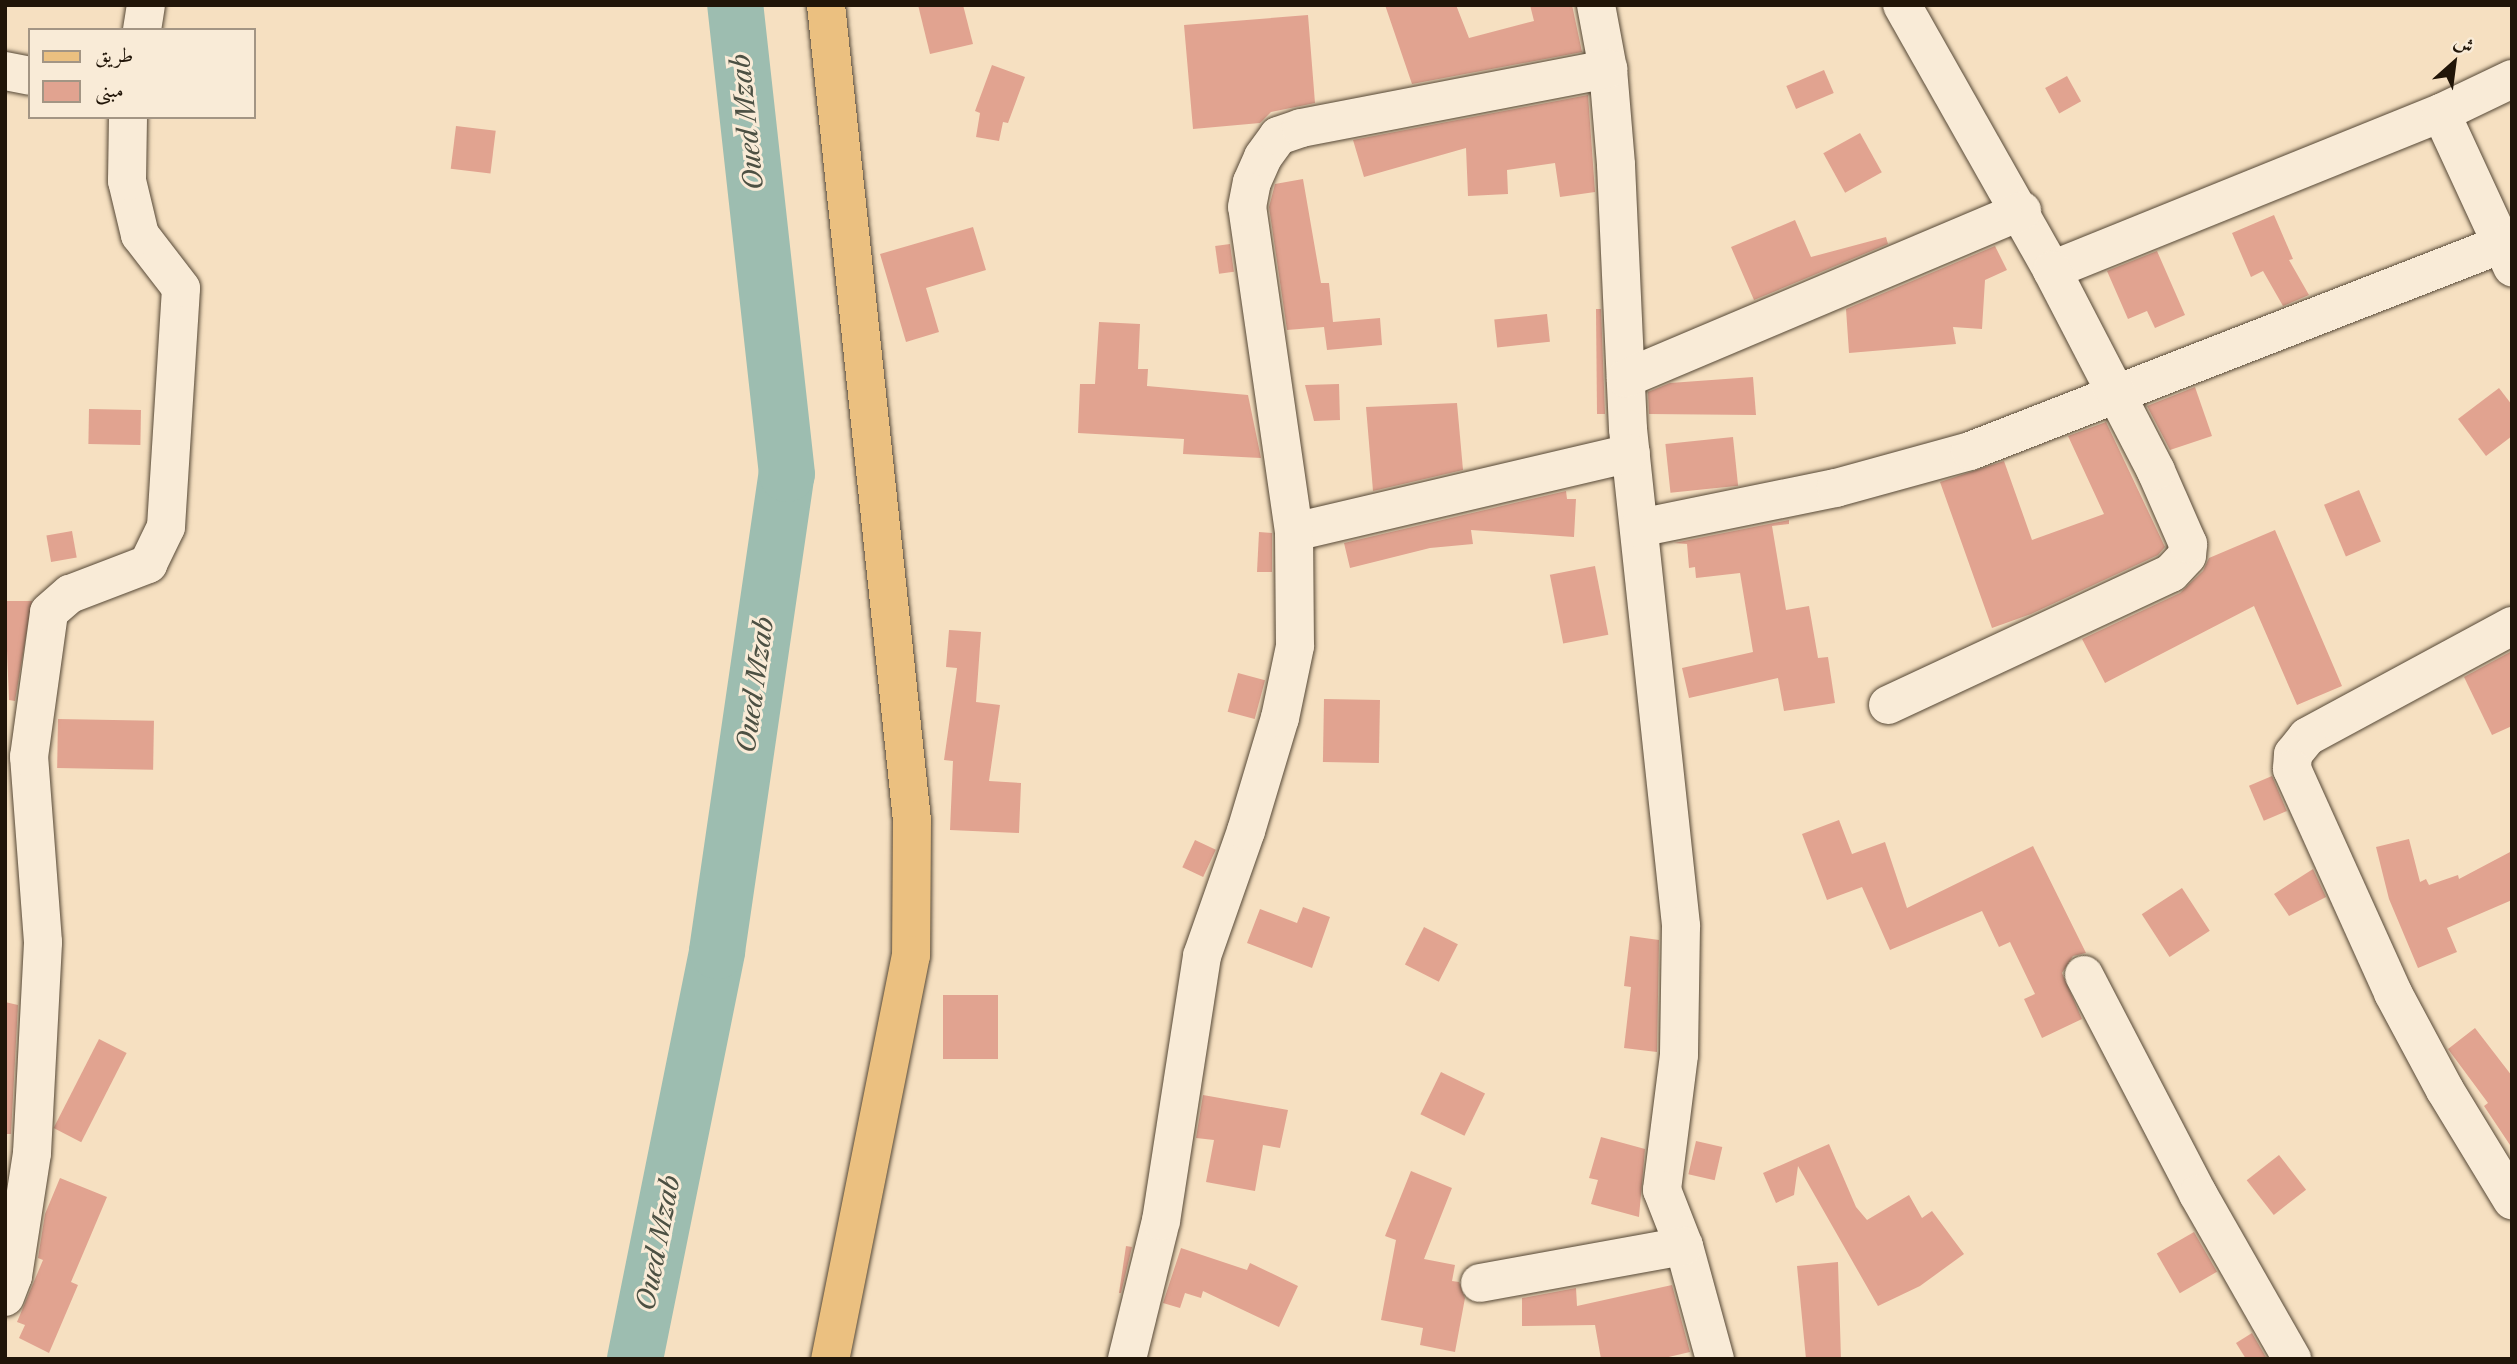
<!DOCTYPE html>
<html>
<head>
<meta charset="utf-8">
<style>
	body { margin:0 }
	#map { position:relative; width:2517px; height:1364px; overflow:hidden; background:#f6e0c1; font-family:"Libre Caslon Text",Amiri,serif }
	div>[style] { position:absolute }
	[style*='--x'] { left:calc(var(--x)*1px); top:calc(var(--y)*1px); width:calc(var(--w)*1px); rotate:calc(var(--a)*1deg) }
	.river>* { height:56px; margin:-28px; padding:0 28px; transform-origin:28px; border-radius:28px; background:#9dbdb0 }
	.building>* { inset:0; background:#e1a390; transform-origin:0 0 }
	.roads { filter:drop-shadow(0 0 2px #564836) drop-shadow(0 0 2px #564836) }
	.minor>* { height:38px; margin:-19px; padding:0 19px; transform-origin:19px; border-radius:19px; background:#f9ebd7 }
	.major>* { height:38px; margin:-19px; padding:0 19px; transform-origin:19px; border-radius:19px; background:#ebc080 }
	span { translate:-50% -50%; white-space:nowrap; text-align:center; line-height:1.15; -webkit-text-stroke:6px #f9ebd7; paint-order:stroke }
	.water-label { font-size:26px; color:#4c5043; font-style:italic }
	.frame { position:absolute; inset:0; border:7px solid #211508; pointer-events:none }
	.legend { position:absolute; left:28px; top:28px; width:228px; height:91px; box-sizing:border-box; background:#f9ebd7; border:2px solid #a39584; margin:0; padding:9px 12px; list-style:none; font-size:21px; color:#211508 }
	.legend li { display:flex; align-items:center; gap:14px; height:35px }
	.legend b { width:35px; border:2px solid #a39584 }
	.north { position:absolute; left:2419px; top:28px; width:70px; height:70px; -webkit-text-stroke:5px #f9ebd7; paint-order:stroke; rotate:28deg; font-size:19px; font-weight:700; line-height:28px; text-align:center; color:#211508 }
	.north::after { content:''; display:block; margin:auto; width:24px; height:32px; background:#211508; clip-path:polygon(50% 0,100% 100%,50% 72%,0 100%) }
</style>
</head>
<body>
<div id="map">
	<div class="river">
		<i style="--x:635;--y:1359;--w:416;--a:-78.6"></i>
		<i style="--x:717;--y:951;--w:482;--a:-81.7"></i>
		<i style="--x:787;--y:474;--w:472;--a:-96.3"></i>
	</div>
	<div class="building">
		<i style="clip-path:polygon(918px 5px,963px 5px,973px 44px,930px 54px)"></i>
		<i style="clip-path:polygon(1385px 5px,1456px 5px,1469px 38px,1534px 21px,1530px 5px,1572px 5px,1582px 52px,1412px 84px)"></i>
		<i style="clip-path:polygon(1308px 15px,1315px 103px,1271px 112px,1260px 123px,1193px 129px,1184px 25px)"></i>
		<i style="clip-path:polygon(992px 65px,1025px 77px,1008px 123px,1003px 122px,999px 141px,976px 137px,980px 113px,975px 111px)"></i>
		<i style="left:1824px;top:70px;width:25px;height:41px;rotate:67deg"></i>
		<i style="left:2067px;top:76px;width:29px;height:25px;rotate:61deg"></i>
		<i style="clip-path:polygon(1588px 95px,1595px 192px,1560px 197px,1555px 163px,1507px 170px,1508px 194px,1468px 196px,1466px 148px,1364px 177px,1353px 140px)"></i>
		<i style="left:456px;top:126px;width:40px;height:43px;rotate:7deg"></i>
		<i style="left:1860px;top:133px;width:45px;height:42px;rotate:61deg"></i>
		<i style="clip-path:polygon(1303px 179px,1321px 283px,1329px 283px,1333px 322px,1380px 318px,1382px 345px,1327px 350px,1324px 327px,1287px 330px,1269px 207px,1275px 184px)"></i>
		<i style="clip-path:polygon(2274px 215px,2293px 259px,2289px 260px,2309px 295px,2283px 306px,2263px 271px,2251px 277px,2232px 233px)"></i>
		<i style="clip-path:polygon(1795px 220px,1811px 257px,1886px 237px,1888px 244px,1754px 300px,1731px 247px)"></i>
		<i style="clip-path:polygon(973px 227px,986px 270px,926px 288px,939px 332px,906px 342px,880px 254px)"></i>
		<i style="left:1230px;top:244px;width:28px;height:15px;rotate:82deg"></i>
		<i style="clip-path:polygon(1995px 246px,2007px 270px,1985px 280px,1982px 329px,1953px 327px,1956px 344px,1849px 353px,1846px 309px)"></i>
		<i style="clip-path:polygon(2157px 251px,2185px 315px,2155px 328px,2147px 311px,2128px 319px,2107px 271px)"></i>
		<i style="clip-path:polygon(1596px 309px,1601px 309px,1605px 414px,1597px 414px)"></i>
		<i style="left:1547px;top:314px;width:28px;height:53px;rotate:84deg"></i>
		<i style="clip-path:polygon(1099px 322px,1140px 324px,1138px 369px,1148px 369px,1147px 386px,1248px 395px,1261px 458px,1183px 454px,1184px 439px,1078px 433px,1080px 384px,1095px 384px)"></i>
		<i style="clip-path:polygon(1753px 377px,1756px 415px,1649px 414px,1648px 392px,1670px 383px)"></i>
		<i style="clip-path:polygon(1339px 384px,1340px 420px,1314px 421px,1305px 385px)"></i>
		<i style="clip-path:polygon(2195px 387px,2212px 436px,2170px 450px,2147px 406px)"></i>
		<i style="clip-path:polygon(2499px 388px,2512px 405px,2512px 436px,2486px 456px,2458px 419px)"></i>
		<i style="clip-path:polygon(1457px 403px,1463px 470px,1373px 491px,1366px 407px)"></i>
		<i style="left:89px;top:409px;width:52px;height:35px;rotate:1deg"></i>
		<i style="clip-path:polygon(2106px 422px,2165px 547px,2158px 555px,2031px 614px,1992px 628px,1940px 482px,2004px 461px,2032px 540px,2104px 514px,2068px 436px)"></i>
		<i style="left:1733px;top:437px;width:49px;height:68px;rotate:84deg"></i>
		<i style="left:2359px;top:490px;width:56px;height:38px;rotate:67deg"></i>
		<i style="clip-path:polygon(1566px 491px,1567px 499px,1576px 499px,1574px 537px,1471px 530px,1473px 544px,1430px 548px,1350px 568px,1344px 543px)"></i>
		<i style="clip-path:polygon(1789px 520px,1789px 524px,1772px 526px,1786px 610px,1809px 606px,1818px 658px,1828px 657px,1835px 703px,1784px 711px,1778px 678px,1689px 698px,1682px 668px,1753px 652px,1740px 573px,1696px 578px,1695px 567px,1689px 568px,1687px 544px,1674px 543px)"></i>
		<i style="clip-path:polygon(2275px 530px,2342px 686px,2297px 705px,2254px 606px,2105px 683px,2082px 639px,2180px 593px,2203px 571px,2209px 558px)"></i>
		<i style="left:72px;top:531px;width:27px;height:26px;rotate:80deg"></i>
		<i style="clip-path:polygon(1259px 532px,1272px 533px,1272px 572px,1257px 572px)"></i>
		<i style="left:1595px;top:566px;width:70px;height:46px;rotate:79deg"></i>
		<i style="clip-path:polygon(5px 601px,32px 601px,15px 701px,9px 700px)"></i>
		<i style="clip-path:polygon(949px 630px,981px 632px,976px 702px,1000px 705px,989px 781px,1021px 783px,1019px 833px,950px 830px,953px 761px,944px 760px,957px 668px,946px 667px)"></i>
		<i style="clip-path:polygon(2512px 651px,2512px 726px,2492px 735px,2464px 677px)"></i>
		<i style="left:1238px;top:673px;width:28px;height:40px;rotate:15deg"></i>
		<i style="left:1324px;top:699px;width:56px;height:63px;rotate:1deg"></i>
		<i style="left:58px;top:719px;width:96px;height:49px;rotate:1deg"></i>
		<i style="left:2272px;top:776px;width:38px;height:25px;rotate:67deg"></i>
		<i style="clip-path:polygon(1839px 820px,1852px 854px,1885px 842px,1907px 908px,2033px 846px,2086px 953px,2073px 956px,2062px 973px,2082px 1019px,2042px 1038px,2024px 999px,2035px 994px,2010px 942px,1999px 947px,1982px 911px,1890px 950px,1862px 887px,1827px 900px,1802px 834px)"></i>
		<i style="clip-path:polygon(2409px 839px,2420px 882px,2426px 879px,2429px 885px,2458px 875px,2459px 879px,2512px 851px,2512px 900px,2447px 928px,2457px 952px,2418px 968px,2389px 899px,2376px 847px)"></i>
		<i style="left:1195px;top:840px;width:23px;height:30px;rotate:25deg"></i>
		<i style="clip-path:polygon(2313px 869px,2326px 897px,2289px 916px,2274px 894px)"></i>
		<i style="left:2182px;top:888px;width:51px;height:48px;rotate:57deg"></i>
		<i style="clip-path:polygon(1303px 907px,1330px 917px,1312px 968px,1247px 943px,1260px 909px,1297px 923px)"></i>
		<i style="left:1424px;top:927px;width:38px;height:42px;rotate:27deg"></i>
		<i style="clip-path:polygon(1630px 936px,1659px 940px,1657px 1052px,1624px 1048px,1631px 987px,1624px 986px)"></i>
		<i style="left:943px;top:995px;width:55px;height:64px"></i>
		<i style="clip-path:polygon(5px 1002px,18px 1005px,11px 1134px,5px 1134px)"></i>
		<i style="clip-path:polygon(2475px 1028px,2512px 1076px,2512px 1148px,2484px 1106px,2488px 1103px,2448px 1049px)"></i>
		<i style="left:99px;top:1039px;width:31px;height:100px;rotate:27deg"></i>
		<i style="left:1441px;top:1072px;width:49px;height:47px;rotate:26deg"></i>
		<i style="clip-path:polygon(1203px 1095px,1288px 1110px,1280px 1148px,1263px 1145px,1255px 1191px,1206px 1182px,1214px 1140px,1196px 1138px)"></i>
		<i style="clip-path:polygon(1601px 1137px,1645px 1149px,1639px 1217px,1591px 1204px,1598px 1180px,1589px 1178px)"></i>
		<i style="left:1696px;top:1141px;width:27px;height:34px;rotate:13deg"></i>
		<i style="clip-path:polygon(1829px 1144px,1856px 1207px,1867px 1220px,1909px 1195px,1922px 1218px,1932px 1211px,1964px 1254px,1920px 1286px,1878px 1306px,1798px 1166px,1794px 1195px,1776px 1203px,1763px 1173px)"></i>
		<i style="left:2279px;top:1155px;width:44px;height:41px;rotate:52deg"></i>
		<i style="clip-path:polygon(1411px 1171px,1452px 1188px,1424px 1259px,1455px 1265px,1452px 1281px,1459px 1282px,1465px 1298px,1455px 1352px,1420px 1345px,1423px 1328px,1381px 1320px,1396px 1240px,1385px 1236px)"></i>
		<i style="clip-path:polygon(60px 1178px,107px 1197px,71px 1282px,78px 1285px,49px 1353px,19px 1338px,25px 1325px,17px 1322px,43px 1260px,38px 1258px,45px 1214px)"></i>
		<i style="left:2194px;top:1232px;width:46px;height:43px;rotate:60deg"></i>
		<i style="clip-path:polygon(1126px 1246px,1132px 1247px,1121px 1293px,1119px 1293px)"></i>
		<i style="clip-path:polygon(1181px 1248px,1247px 1270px,1250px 1263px,1298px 1286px,1279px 1327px,1203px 1291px,1201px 1298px,1185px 1293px,1180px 1308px,1163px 1303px)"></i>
		<i style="clip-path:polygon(1838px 1262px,1841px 1359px,1806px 1359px,1797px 1266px)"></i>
		<i style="clip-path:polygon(1672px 1285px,1690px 1352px,1660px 1359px,1601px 1359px,1595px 1325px,1522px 1326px,1522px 1298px,1576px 1288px,1577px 1306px)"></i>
		<i style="clip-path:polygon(2252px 1333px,2267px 1359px,2246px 1359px,2236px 1343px)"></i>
	</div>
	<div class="roads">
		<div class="minor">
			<i style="--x:1596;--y:5;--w:65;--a:79.4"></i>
			<i style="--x:1608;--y:69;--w:96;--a:85.2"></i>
			<i style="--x:1616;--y:165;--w:264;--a:87.4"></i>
			<i style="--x:1628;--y:429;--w:500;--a:83.9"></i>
			<i style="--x:1681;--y:926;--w:129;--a:90.9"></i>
			<i style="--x:1679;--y:1055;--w:136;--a:97.2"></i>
			<i style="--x:1662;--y:1190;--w:60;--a:68.6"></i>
			<i style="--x:1684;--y:1246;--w:117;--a:74.7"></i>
			<i style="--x:1902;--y:5;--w:305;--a:60.5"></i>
			<i style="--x:2052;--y:270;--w:419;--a:-22"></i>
			<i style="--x:2441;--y:113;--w:79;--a:-25.6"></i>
			<i style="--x:142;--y:30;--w:25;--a:-81"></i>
			<i style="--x:5;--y:71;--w:25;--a:11"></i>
			<i style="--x:2441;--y:113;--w:170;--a:65.2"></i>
			<i style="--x:1626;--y:378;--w:430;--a:-22.9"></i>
			<i style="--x:1639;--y:528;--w:201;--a:-11.5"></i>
			<i style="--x:1836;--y:488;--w:139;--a:-15.4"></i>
			<i style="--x:1970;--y:451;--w:571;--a:-21.26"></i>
			<i style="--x:1294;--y:532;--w:346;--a:-13.2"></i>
			<i style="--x:2512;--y:626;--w:233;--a:151.6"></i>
			<i style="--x:2307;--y:737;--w:22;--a:129"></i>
			<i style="--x:2293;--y:754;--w:15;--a:94"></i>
			<i style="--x:2292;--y:769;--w:246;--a:65.7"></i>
			<i style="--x:2393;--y:993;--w:110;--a:61.8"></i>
			<i style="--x:2445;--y:1090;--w:129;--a:58.7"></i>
			<i style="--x:1888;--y:705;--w:312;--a:-25"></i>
			<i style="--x:2171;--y:573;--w:23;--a:-47"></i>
			<i style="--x:2187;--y:556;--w:12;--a:-85"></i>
			<i style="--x:2188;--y:544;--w:80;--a:-113.7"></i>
			<i style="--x:2156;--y:471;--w:226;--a:-117.4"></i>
			<i style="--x:2084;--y:975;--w:247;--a:62.5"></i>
			<i style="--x:2198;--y:1194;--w:190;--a:60.3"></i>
			<i style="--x:1480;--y:1283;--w:207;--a:-10.3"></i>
			<i style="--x:5;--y:1297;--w:22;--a:-69"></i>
			<i style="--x:13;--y:1276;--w:124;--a:-81.2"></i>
			<i style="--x:32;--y:1153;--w:211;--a:-87"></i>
			<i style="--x:43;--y:942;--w:186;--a:-94.3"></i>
			<i style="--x:29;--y:757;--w:146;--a:-82.1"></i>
			<i style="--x:49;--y:612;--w:28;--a:-41"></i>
			<i style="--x:70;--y:594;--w:84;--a:-21"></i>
			<i style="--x:148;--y:564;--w:41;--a:-64.1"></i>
			<i style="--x:166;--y:527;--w:239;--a:-86.4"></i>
			<i style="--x:181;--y:288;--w:67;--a:-127.7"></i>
			<i style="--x:140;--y:235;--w:56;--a:-103.5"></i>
			<i style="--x:127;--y:181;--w:64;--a:-89.1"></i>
			<i style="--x:1127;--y:1359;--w:142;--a:-76.2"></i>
			<i style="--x:1161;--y:1221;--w:268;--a:-81.2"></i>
			<i style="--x:1202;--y:956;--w:133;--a:-70.6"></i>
			<i style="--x:1246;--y:831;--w:118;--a:-73.3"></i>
			<i style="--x:1280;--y:718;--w:74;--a:-78.2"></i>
			<i style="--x:1295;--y:646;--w:114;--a:-90.5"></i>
			<i style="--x:1294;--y:532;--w:328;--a:-98.2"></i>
			<i style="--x:1247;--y:207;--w:25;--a:-79"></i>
			<i style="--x:1252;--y:182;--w:27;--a:-66"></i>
			<i style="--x:1263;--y:157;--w:26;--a:-54"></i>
			<i style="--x:1278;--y:136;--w:24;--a:-19"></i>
			<i style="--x:1301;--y:128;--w:313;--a:-10.9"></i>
		</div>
		<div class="major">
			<i style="--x:826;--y:5;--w:820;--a:83.98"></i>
			<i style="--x:912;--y:820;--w:135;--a:90.4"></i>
			<i style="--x:911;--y:955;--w:412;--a:101.3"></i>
		</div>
	</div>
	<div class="water-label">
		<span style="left:748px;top:122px;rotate:-96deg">Oued Mzab</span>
		<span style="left:756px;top:685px;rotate:-82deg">Oued Mzab</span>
		<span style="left:659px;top:1243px;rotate:-79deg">Oued Mzab</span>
	</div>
	<div class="frame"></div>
	<ul class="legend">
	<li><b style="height:9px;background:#ebc080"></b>طريق</li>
	<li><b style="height:19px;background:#e1a390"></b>مبنى</li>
	</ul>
	<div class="north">ش</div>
</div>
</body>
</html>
